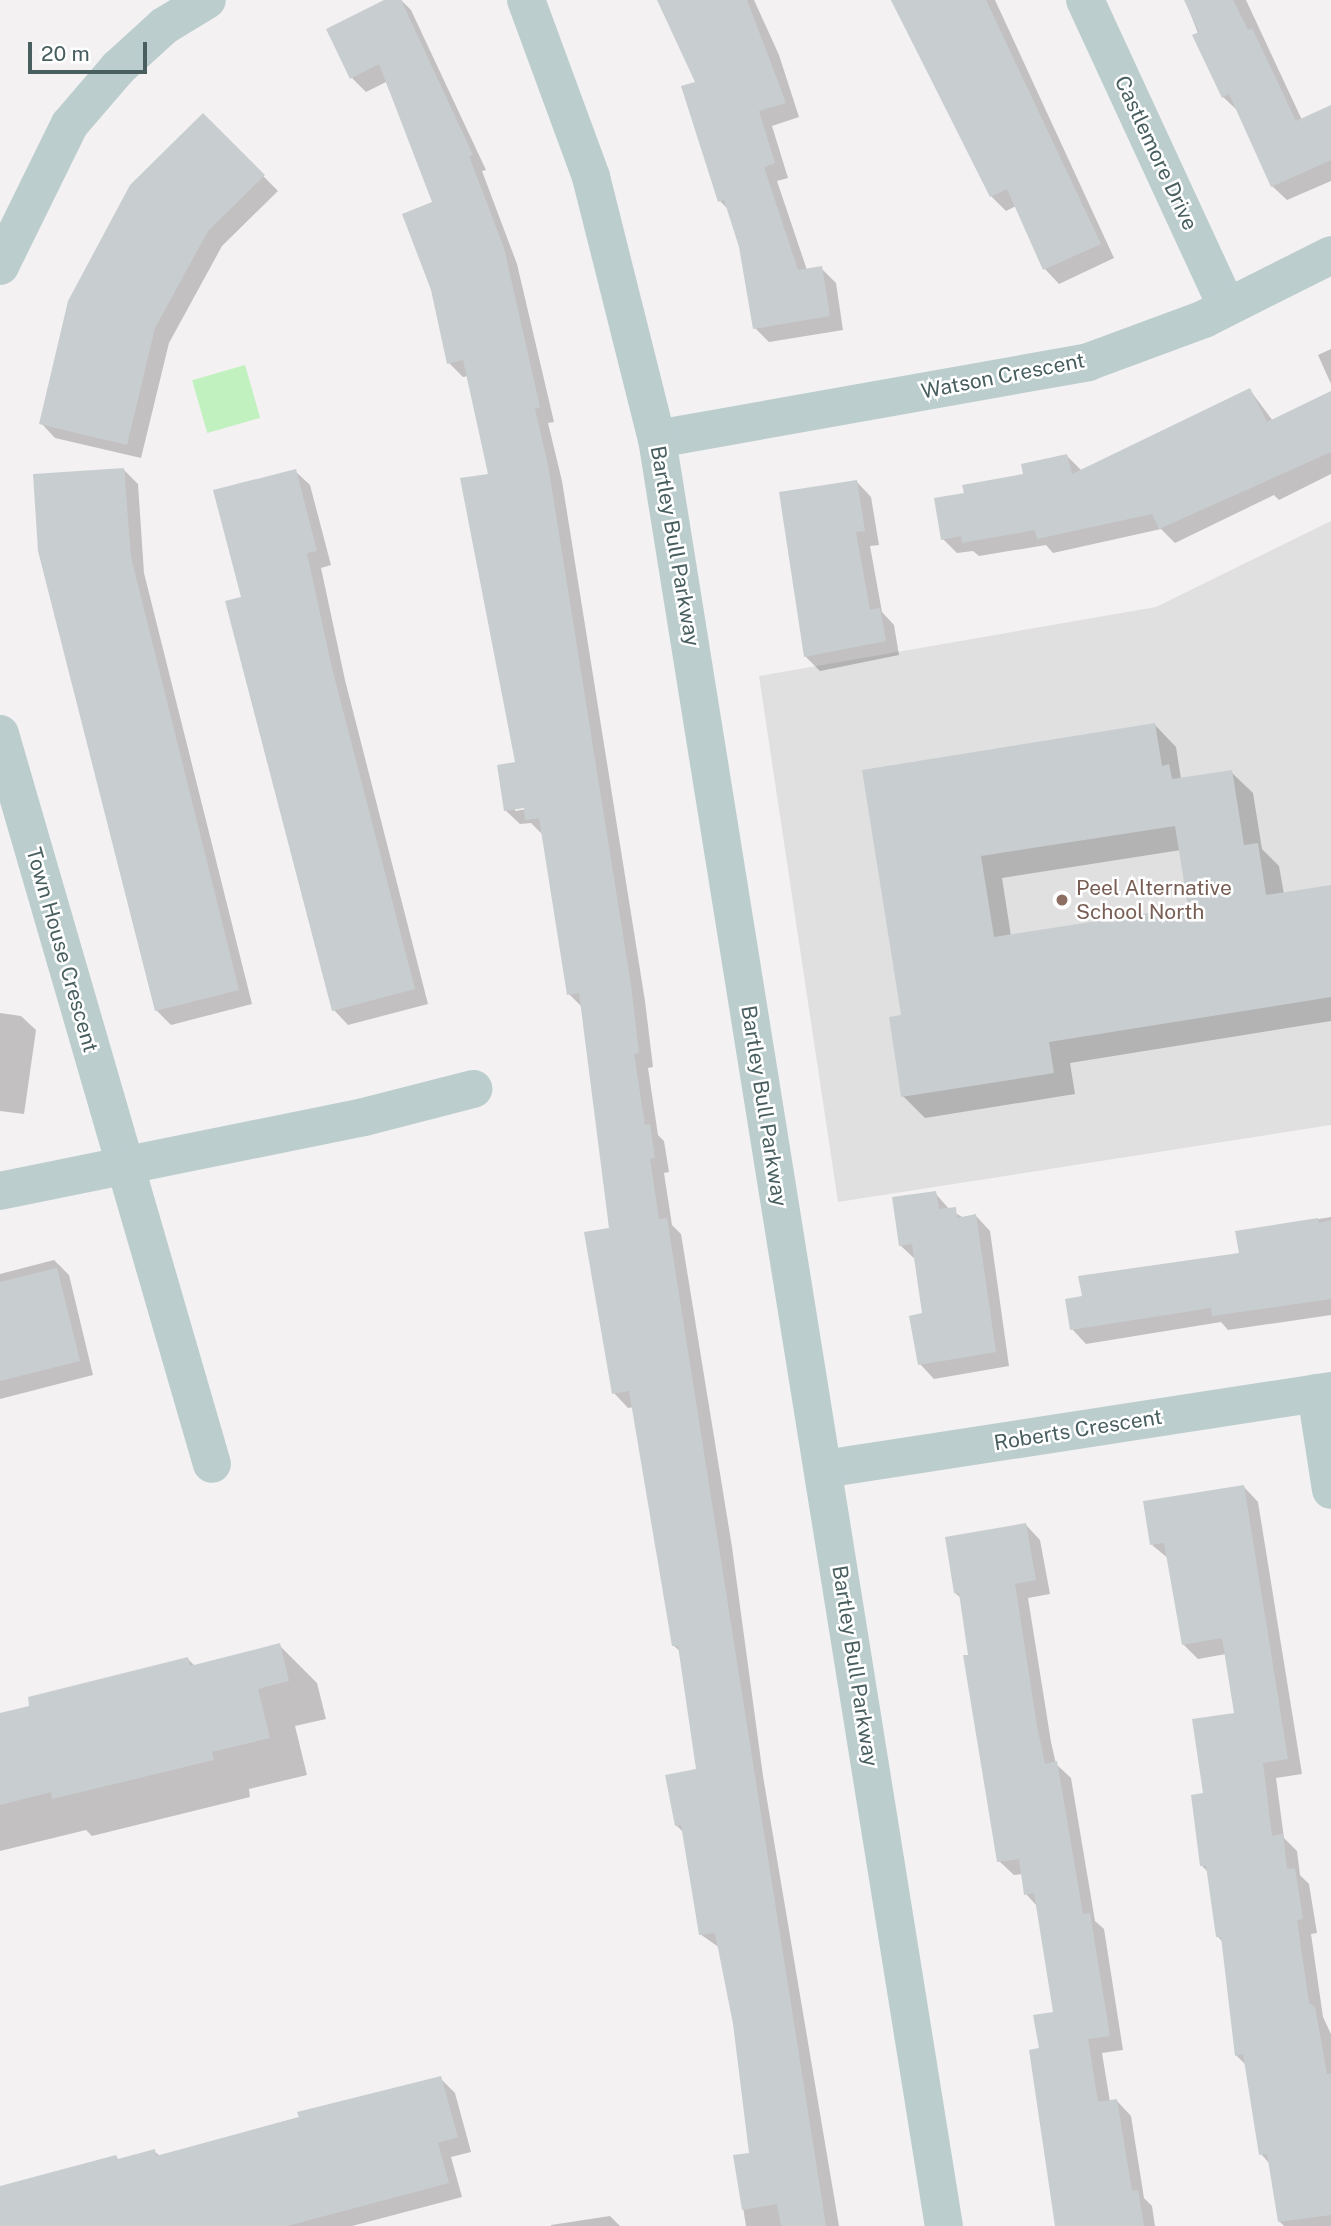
<!DOCTYPE html>
<html>
<head>
<meta charset="utf-8">
<style>
	body { margin:0 }
	#map { position:relative; width:1331px; height:2226px; overflow:hidden; background:#f3f1f2; font-family:"Public Sans",sans-serif }
	div>[style] { position:absolute }
	[style*='--x'] { left:calc(var(--x)*1px); top:calc(var(--y)*1px); width:calc(var(--w)*1px); rotate:calc(var(--a)*1deg) }
	.education>* { inset:0; background:#e1e0e1 }
	.green>* { inset:0; background:#c1f1bf; transform-origin:0 0 }
	.shadow>* { inset:0; background:#0003 }
	.building>* { inset:0; background:#c8ced0 }
	.minor>* { height:38px; margin:-19px; padding:0 19px; transform-origin:19px; border-radius:19px; background:#bccdce }
	.tertiary>* { height:38px; margin:-19px; padding:0 19px; transform-origin:19px; border-radius:19px; background:#bccdce }
	.dots>* { width:19px; height:19px; translate:-50% -50%; box-sizing:border-box; border:4px solid #fff; border-radius:50% }
	span { translate:-50% -50%; white-space:nowrap; text-align:center; line-height:1.15; -webkit-text-stroke:5px #fff; paint-order:stroke }
	.street-label { font-size:21px; color:#485e5f }
	.education-label { font-size:21px; color:#785e54 }
	.left { translate:0 -50%; text-align:left }
	.scale { position:absolute; left:28px; top:42px; width:119px; height:32px; box-sizing:border-box; border:4px solid #485e5f; border-top:0; padding-left:9px; font-size:21px; line-height:24px; white-space:nowrap; color:#485e5f; -webkit-text-stroke:5px #fff; paint-order:stroke }
</style>
</head>
<body>
<div id="map">
	<div class="education">
		<i style="clip-path:polygon(1331px 521px,1331px 1125px,838px 1202px,759px 676px,1156px 607px)"></i>
	</div>
	<div class="green">
		<i style="left:245px;top:365px;width:55px;height:55px;rotate:74deg"></i>
	</div>
	<div class="shadow">
		<i style="clip-path:polygon(evenodd,388px 0,401px 0,411px 10px,486px 170px,482px 171px,517px 264px,554px 422px,548px 423px,562px 481px,645px 1001px,653px 1067px,648px 1068px,658px 1135px,664px 1141px,669px 1172px,664px 1173px,672px 1225px,681px 1234px,732px 1547px,763px 1776px,839px 2226px,746px 2226px,735px 2157px,751px 2154px,735px 2024px,720px 1948px,700px 1934px,684px 1833px,676px 1825px,698px 1771px,681px 1652px,674px 1646px,634px 1407px,628px 1408px,614px 1393px,611px 1229px,583px 1008px,569px 994px,542px 834px,531px 823px,520px 824px,505px 810px,518px 764px,490px 476px,468px 376px,463px 377px,449px 363px,435px 203px,386px 82px,366px 92px,352px 78px,388px 0,515px 807px,533px 808px,515px 811px,515px 807px)"></i>
		<i style="clip-path:polygon(659px 0,754px 0,779px 55px,799px 117px,772px 126px,788px 178px,777px 181px,807px 270px,821px 268px,836px 283px,843px 330px,769px 342px,755px 328px,741px 247px,729px 210px,720px 201px,698px 83px)"></i>
		<i style="clip-path:polygon(891px 0,995px 0,1114px 258px,1059px 284px,1045px 269px,1016px 206px,1006px 211px,991px 196px)"></i>
		<i style="clip-path:polygon(1185px 0,1246px 0,1302px 120px,1331px 107px,1331px 181px,1287px 200px,1272px 186px,1238px 111px,1223px 97px)"></i>
		<i style="clip-path:polygon(203px 115px,278px 191px,222px 246px,169px 343px,141px 458px,55px 438px,41px 423px)"></i>
		<i style="clip-path:polygon(1331px 349px,1331px 384px,1318px 355px)"></i>
		<i style="clip-path:polygon(1250px 390px,1273px 421px,1331px 393px,1331px 474px,1279px 500px,1274px 495px,1175px 543px,1161px 529px,1053px 553px,1046px 545px,979px 556px,973px 551px,957px 553px,943px 539px,966px 494px,1025px 476px,1067px 456px,1082px 471px)"></i>
		<i style="clip-path:polygon(124px 470px,138px 484px,144px 573px,252px 1004px,171px 1025px,156px 1010px)"></i>
		<i style="clip-path:polygon(295px 471px,310px 485px,331px 565px,321px 568px,345px 680px,428px 1004px,348px 1025px,334px 1010px)"></i>
		<i style="clip-path:polygon(857px 482px,871px 497px,879px 545px,870px 546px,882px 612px,894px 625px,899px 655px,820px 671px,806px 657px)"></i>
		<i style="clip-path:polygon(evenodd,1155px 725px,1176px 747px,1181px 779px,1231px 772px,1253px 793px,1262px 849px,1279px 866px,1284px 894px,1331px 887px,1331px 1021px,1070px 1063px,1075px 1094px,925px 1118px,903px 1096px,903px 1017px,864px 772px,1155px 725px,1181px 850px,1190px 908px,1011px 936px,1002px 878px,1181px 850px)"></i>
		<i style="clip-path:polygon(0 1013px,21px 1016px,36px 1030px,24px 1114px,0 1111px)"></i>
		<i style="clip-path:polygon(935px 1193px,950px 1210px,964px 1218px,976px 1216px,990px 1231px,1009px 1366px,934px 1379px,920px 1364px,924px 1315px,916px 1260px,900px 1245px)"></i>
		<i style="clip-path:polygon(1331px 1217px,1331px 1315px,1228px 1330px,1221px 1322px,1086px 1344px,1072px 1329px,1241px 1254px,1237px 1232px)"></i>
		<i style="clip-path:polygon(54px 1260px,69px 1275px,93px 1375px,0 1399px,0 1274px)"></i>
		<i style="clip-path:polygon(1244px 1487px,1258px 1502px,1302px 1774px,1276px 1778px,1284px 1838px,1297px 1851px,1300px 1875px,1309px 1884px,1317px 1933px,1311px 1934px,1323px 2017px,1331px 2034px,1331px 2226px,1284px 2226px,1280px 2222px,1270px 2164px,1261px 2154px,1246px 2065px,1236px 2055px,1223px 1942px,1218px 1937px,1209px 1873px,1202px 1866px,1205px 1795px,1236px 1714px,1226px 1654px,1198px 1659px,1183px 1644px,1169px 1559px,1152px 1545px)"></i>
		<i style="clip-path:polygon(1026px 1525px,1040px 1540px,1050px 1594px,1028px 1598px,1051px 1742px,1056px 1764px,1071px 1778px,1095px 1921px,1104px 1929px,1123px 2050px,1102px 2053px,1110px 2102px,1117px 2101px,1131px 2116px,1144px 2198px,1152px 2206px,1155px 2226px,1058px 2226px,1055px 2013px,1037px 1906px,1026px 1894px,1023px 1874px,1014px 1875px,999px 1861px,962px 1599px,955px 1593px)"></i>
		<i style="clip-path:polygon(279px 1645px,317px 1683px,326px 1719px,295px 1726px,307px 1775px,249px 1789px,250px 1797px,92px 1836px,86px 1830px,0 1851px,0 1860px,0 1715px,188px 1659px,195px 1666px)"></i>
		<i style="clip-path:polygon(440px 2078px,455px 2093px,471px 2152px,451px 2157px,462px 2197px,352px 2226px,0 2226px,0 2188px,154px 2151px,160px 2156px)"></i>
		<i style="clip-path:polygon(610px 2216px,620px 2226px,551px 2226px,551px 2225px)"></i>
	</div>
	<div class="building">
		<i style="clip-path:polygon(384px 0,401px 0,473px 155px,469px 156px,504px 248px,540px 407px,535px 409px,548px 465px,631px 985px,639px 1053px,634px 1054px,645px 1125px,650px 1124px,655px 1158px,650px 1159px,659px 1219px,667px 1218px,826px 2226px,781px 2226px,777px 2204px,742px 2210px,733px 2155px,749px 2153px,733px 2024px,715px 1933px,699px 1935px,681px 1825px,675px 1826px,665px 1775px,696px 1769px,678px 1646px,672px 1646px,629px 1391px,612px 1394px,584px 1232px,609px 1228px,579px 993px,567px 995px,539px 818px,525px 820px,524px 808px,504px 811px,497px 765px,515px 762px,460px 478px,488px 474px,463px 360px,447px 364px,431px 290px,402px 214px,432px 202px,379px 64px,350px 79px,326px 29px)"></i>
		<i style="clip-path:polygon(657px 0,747px 0,786px 103px,759px 111px,775px 163px,764px 167px,798px 270px,822px 266px,830px 316px,753px 329px,739px 247px,724px 200px,718px 202px,681px 86px,695px 82px)"></i>
		<i style="clip-path:polygon(891px 0,986px 0,1101px 244px,1043px 270px,1007px 189px,990px 197px)"></i>
		<i style="clip-path:polygon(1184px 0,1233px 0,1248px 30px,1252px 28px,1296px 121px,1331px 105px,1331px 160px,1271px 187px,1229px 94px,1222px 98px,1192px 35px,1199px 32px)"></i>
		<i style="clip-path:polygon(203px 113px,265px 175px,208px 231px,155px 328px,127px 445px,39px 424px,68px 301px,130px 185px)"></i>
		<i style="clip-path:polygon(1250px 388px,1267px 422px,1331px 391px,1331px 452px,1159px 529px,1152px 514px,1037px 539px,1035px 530px,962px 543px,961px 536px,941px 540px,934px 498px,964px 493px,962px 485px,1023px 474px,1021px 464px,1067px 454px,1072px 474px)"></i>
		<i style="clip-path:polygon(124px 468px,131px 557px,239px 990px,155px 1011px,38px 551px,33px 474px)"></i>
		<i style="clip-path:polygon(296px 469px,317px 551px,307px 553px,331px 664px,415px 989px,332px 1011px,225px 601px,241px 597px,213px 490px)"></i>
		<i style="clip-path:polygon(857px 480px,865px 531px,856px 532px,870px 610px,880px 608px,886px 641px,804px 657px,779px 492px)"></i>
		<i style="clip-path:polygon(evenodd,1155px 723px,1162px 766px,1169px 764px,1172px 779px,1232px 770px,1244px 845px,1258px 843px,1266px 895px,1331px 885px,1331px 997px,1049px 1042px,1054px 1073px,901px 1097px,889px 1017px,901px 1015px,862px 770px,1155px 723px,1175px 826px,1188px 907px,994px 937px,981px 856px,1175px 826px)"></i>
		<i style="clip-path:polygon(936px 1191px,939px 1209px,956px 1207px,957px 1218px,976px 1214px,996px 1352px,918px 1365px,909px 1316px,922px 1313px,912px 1244px,899px 1246px,892px 1197px)"></i>
		<i style="clip-path:polygon(1318px 1218px,1319px 1223px,1331px 1220px,1331px 1299px,1212px 1316px,1211px 1308px,1070px 1330px,1065px 1299px,1082px 1296px,1078px 1276px,1239px 1253px,1235px 1231px)"></i>
		<i style="clip-path:polygon(57px 1268px,80px 1361px,0 1381px,0 1282px)"></i>
		<i style="clip-path:polygon(1244px 1485px,1288px 1759px,1263px 1763px,1272px 1836px,1283px 1834px,1287px 1869px,1295px 1868px,1303px 1919px,1297px 1920px,1309px 2003px,1315px 2007px,1327px 2074px,1331px 2074px,1331px 2215px,1278px 2222px,1267px 2154px,1259px 2155px,1243px 2054px,1235px 2056px,1221px 1937px,1216px 1937px,1206px 1866px,1200px 1866px,1191px 1795px,1203px 1793px,1192px 1719px,1234px 1713px,1222px 1638px,1182px 1645px,1164px 1543px,1150px 1545px,1143px 1501px)"></i>
		<i style="clip-path:polygon(1026px 1523px,1036px 1580px,1015px 1584px,1037px 1726px,1045px 1764px,1057px 1761px,1083px 1914px,1090px 1913px,1110px 2036px,1088px 2039px,1098px 2102px,1117px 2099px,1132px 2191px,1138px 2190px,1144px 2226px,1055px 2226px,1029px 2050px,1039px 2048px,1033px 2015px,1053px 2012px,1034px 1893px,1024px 1895px,1019px 1859px,997px 1862px,963px 1655px,968px 1655px,959px 1593px,954px 1593px,945px 1537px)"></i>
		<i style="clip-path:polygon(280px 1643px,289px 1681px,258px 1689px,270px 1738px,212px 1752px,214px 1760px,52px 1799px,51px 1792px,0 1805px,0 1713px,29px 1706px,28px 1697px,188px 1657px,190px 1666px)"></i>
		<i style="clip-path:polygon(441px 2076px,458px 2137px,438px 2143px,449px 2183px,287px 2226px,0 2226px,0 2186px,116px 2155px,118px 2159px,155px 2149px,156px 2156px,299px 2117px,297px 2112px)"></i>
	</div>
	<div class="minor">
		<i style="--x:1085;--y:0;--w:336;--a:65.2"></i>
		<i style="--x:0;--y:266;--w:158;--a:-63.8"></i>
		<i style="--x:70;--y:124;--w:74;--a:-49.4"></i>
		<i style="--x:118;--y:68;--w:62;--a:-42.4"></i>
		<i style="--x:164;--y:26;--w:50;--a:-31.2"></i>
		<i style="--x:657;--y:439;--w:438;--a:-10.1"></i>
		<i style="--x:1088;--y:362;--w:124;--a:-20.3"></i>
		<i style="--x:1204;--y:319;--w:142;--a:-26.7"></i>
		<i style="--x:0;--y:734;--w:760;--a:73.81"></i>
		<i style="--x:0;--y:1191;--w:371;--a:-11.5"></i>
		<i style="--x:364;--y:1117;--w:113;--a:-14.4"></i>
		<i style="--x:1316;--y:1393;--w:98;--a:81.2"></i>
		<i style="--x:824;--y:1469;--w:513;--a:-8.75"></i>
	</div>
	<div class="tertiary">
		<i style="--x:526;--y:0;--w:189;--a:69.8"></i>
		<i style="--x:591;--y:177;--w:270;--a:75.9"></i>
		<i style="--x:657;--y:439;--w:1810;--a:80.88"></i>
	</div>
	<div class="dots">
		<i style="left:1062px;top:900px;background:#8d6e63"></i>
	</div>
	<div class="street-label">
		<span style="left:1156px;top:153px;rotate:65deg">Castlemore Drive</span>
		<span style="left:1003px;top:376px;rotate:-11deg">Watson Crescent</span>
		<span style="left:675px;top:546px;rotate:80deg">Bartley Bull Parkway</span>
		<span style="left:62px;top:950px;rotate:74deg">Town House Crescent</span>
		<span style="left:764px;top:1106px;rotate:81deg">Bartley Bull Parkway</span>
		<span style="left:1078px;top:1430px;rotate:-9deg">Roberts Crescent</span>
		<span style="left:855px;top:1666px;rotate:81deg">Bartley Bull Parkway</span>
	</div>
	<div class="education-label">
		<span class="left" style="left:1076px;top:900px">Peel Alternative<br>School North</span>
	</div>
	<div class="scale">20 m</div>
</div>
</body>
</html>
